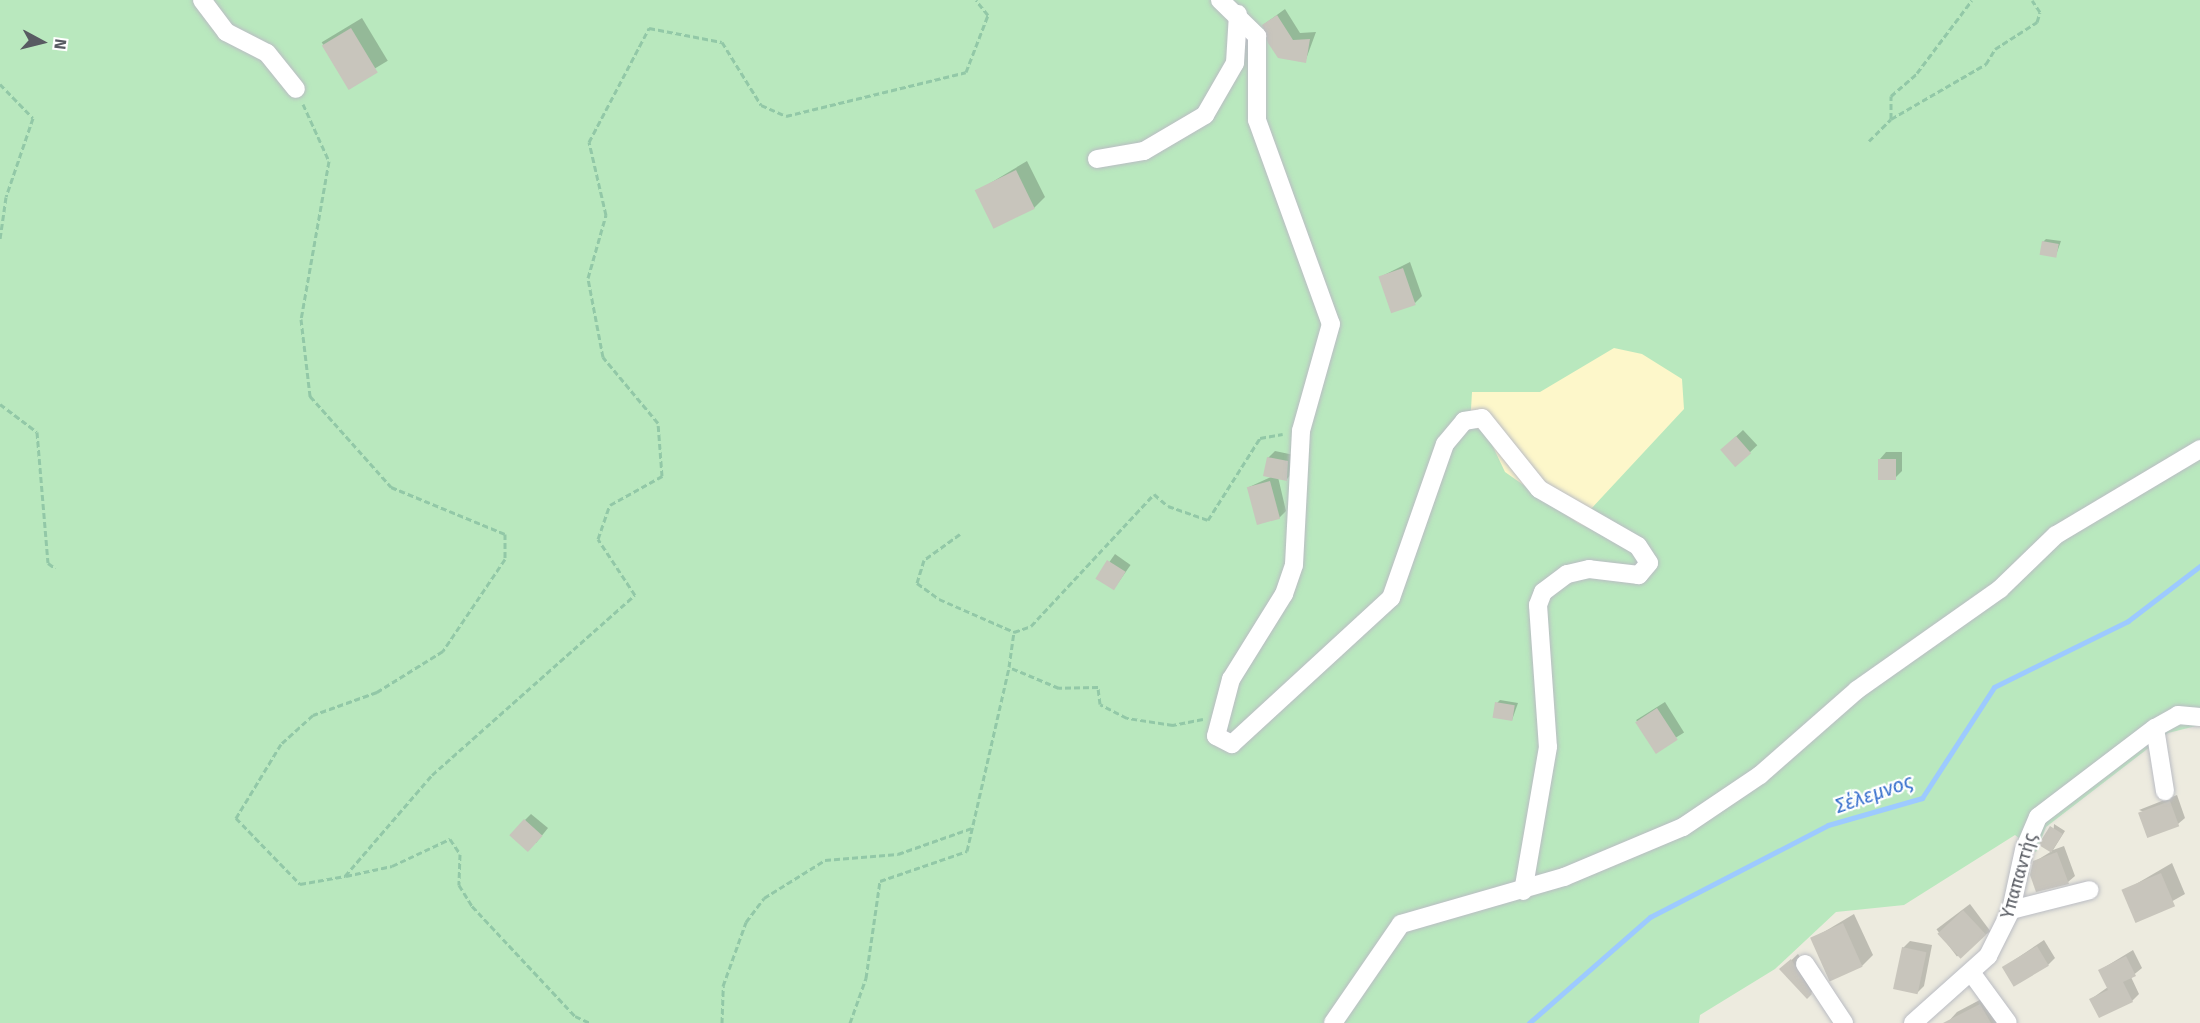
<!DOCTYPE html>
<html>
<head>
<meta charset="utf-8">
<style>
	body { margin:0 }
	#map { position:relative; width:2200px; height:1023px; overflow:hidden; background:#edebdf; font-family:"Fira Sans",sans-serif }
	div>[style] { position:absolute }
	[style*='--x'] { left:calc(var(--x)*1px); top:calc(var(--y)*1px); width:calc(var(--w)*1px); rotate:calc(var(--a)*1deg) }
	.green>* { inset:0; background:#b9e8be }
	.sand>* { inset:0; background:#fdf7ca }
	.shadow>* { inset:0; background:#0003; transform-origin:0 0 }
	.stream>* { height:5px; margin:-2.5px; padding:0 2.5px; transform-origin:2.5px; border-radius:2.5px; background:#9dcaff }
	.building>* { inset:0; background:#c8c5bc; transform-origin:0 0 }
	.path>* { height:3px; margin-top:-1.5px; transform-origin:0; background:repeating-linear-gradient(90deg,#92c8a7 0 6px,transparent 0 9px) }
	.roads { filter:drop-shadow(0 0 2px #babcc3) drop-shadow(0 0 2px #babcc3) }
	.minor>* { height:18px; margin:-9px; padding:0 9px; transform-origin:9px; border-radius:9px; background:#fff }
	span { translate:-50% -50%; white-space:nowrap; text-align:center; line-height:1.15; -webkit-text-stroke:4.5px #fff; paint-order:stroke }
	.street-label { font-size:18px; color:#585b62 }
	.water-label { font-size:20px; color:#366fcc; font-style:italic }
	.north { position:absolute; left:12px; top:12px; width:60px; height:60px; -webkit-text-stroke:4px #fff; paint-order:stroke; rotate:97deg; font-size:16px; font-weight:700; line-height:24px; text-align:center; color:#585b62 }
	.north::after { content:''; display:block; margin:auto; width:21px; height:27px; background:#585b62; clip-path:polygon(50% 0,100% 100%,50% 72%,0 100%) }
</style>
</head>
<body>
<div id="map">
	<div class="green">
		<i style="clip-path:polygon(0 0,2200px 0,2200px 725px,2168px 733px,2046px 827px,2036px 852px,2015px 835px,1904px 905px,1836px 912px,1775px 969px,1700px 1015px,1699px 1023px,0 1023px)"></i>
	</div>
	<div class="sand">
		<i style="clip-path:polygon(1614px 348px,1642px 354px,1682px 379px,1684px 409px,1590px 510px,1613px 539px,1578px 523px,1505px 472px,1486px 432px,1470px 426px,1472px 392px,1540px 392px)"></i>
	</div>
	<div class="shadow">
		<i style="clip-path:polygon(1285px 9px,1300px 33px,1316px 32px,1305px 62px,1263px 25px)"></i>
		<i style="left:362px;top:18px;width:50px;height:47px;rotate:59deg"></i>
		<i style="clip-path:polygon(1027px 161px,1045px 197px,1034px 208px,977px 191px)"></i>
		<i style="clip-path:polygon(2046px 239px,2061px 241px,2056px 255px,2043px 242px)"></i>
		<i style="clip-path:polygon(1410px 262px,1422px 296px,1415px 303px,1380px 277px)"></i>
		<i style="left:1743px;top:430px;width:21px;height:29px;rotate:47deg"></i>
		<i style="clip-path:polygon(1275px 451px,1294px 455px,1293px 472px,1287px 479px,1278px 477px,1286px 511px,1279px 518px,1249px 487px,1273px 476px,1268px 458px)"></i>
		<i style="clip-path:polygon(1886px 452px,1902px 452px,1902px 471px,1895px 478px,1880px 459px)"></i>
		<i style="left:1115px;top:554px;width:19px;height:29px;rotate:35deg"></i>
		<i style="clip-path:polygon(1500px 700px,1518px 703px,1512px 720px,1497px 703px)"></i>
		<i style="left:1665px;top:702px;width:36px;height:34px;rotate:58deg"></i>
		<i style="clip-path:polygon(2177px 795px,2185px 818px,2178px 824px,2139px 810px)"></i>
		<i style="clip-path:polygon(531px 814px,548px 828px,536px 843px,525px 820px)"></i>
		<i style="clip-path:polygon(2054px 824px,2065px 831px,2053px 850px,2064px 846px,2075px 876px,2068px 882px,2034px 862px,2052px 851px)"></i>
		<i style="clip-path:polygon(2172px 863px,2185px 894px,2137px 921px,2124px 891px)"></i>
		<i style="left:1970px;top:904px;width:34px;height:42px;rotate:53deg"></i>
		<i style="clip-path:polygon(1854px 914px,1873px 955px,1862px 966px,1812px 939px)"></i>
		<i style="clip-path:polygon(2044px 940px,2055px 958px,2048px 965px,2004px 967px)"></i>
		<i style="clip-path:polygon(1910px 941px,1932px 945px,1924px 986px,1917px 993px,1903px 948px)"></i>
		<i style="clip-path:polygon(2133px 950px,2142px 968px,2131px 977px,2139px 994px,2132px 1001px,2091px 999px,2108px 987px,2100px 970px)"></i>
		<i style="clip-path:polygon(1798px 954px,1818px 986px,1807px 997px,1782px 969px)"></i>
		<i style="clip-path:polygon(1991px 994px,2017px 1023px,1947px 1023px,1957px 1012px)"></i>
	</div>
	<div class="stream">
		<i style="--x:1529;--y:1023;--w:161;--a:-41.2"></i>
		<i style="--x:1650;--y:917;--w:200;--a:-27.3"></i>
		<i style="--x:1828;--y:825;--w:98;--a:-16"></i>
		<i style="--x:1922;--y:798;--w:132;--a:-57"></i>
		<i style="--x:1994;--y:687;--w:149;--a:-26.2"></i>
		<i style="--x:2128;--y:621;--w:91;--a:-37.4"></i>
	</div>
	<div class="building">
		<i style="clip-path:polygon(1277px 15px,1293px 40px,1310px 39px,1306px 63px,1278px 58px,1268px 43px,1262px 25px)"></i>
		<i style="left:351px;top:28px;width:52px;height:34px;rotate:59deg"></i>
		<i style="left:1016px;top:170px;width:43px;height:46px;rotate:64deg"></i>
		<i style="left:2042px;top:241px;width:17px;height:14px;rotate:10deg"></i>
		<i style="left:1403px;top:268px;width:39px;height:26px;rotate:71deg"></i>
		<i style="left:1736px;top:436px;width:23px;height:21px;rotate:49deg"></i>
		<i style="clip-path:polygon(1267px 457px,1288px 461px,1287px 481px,1263px 476px)"></i>
		<i style="left:1878px;top:459px;width:18px;height:21px"></i>
		<i style="left:1270px;top:481px;width:39px;height:24px;rotate:75deg"></i>
		<i style="left:1107px;top:560px;width:22px;height:22px;rotate:32deg"></i>
		<i style="left:1495px;top:702px;width:20px;height:16px;rotate:9deg"></i>
		<i style="left:1657px;top:708px;width:38px;height:26px;rotate:57deg"></i>
		<i style="left:2170px;top:801px;width:27px;height:34px;rotate:70deg"></i>
		<i style="left:524px;top:819px;width:25px;height:22px;rotate:42deg"></i>
		<i style="left:2050px;top:826px;width:15px;height:22px;rotate:32deg"></i>
		<i style="clip-path:polygon(2057px 852px,2069px 884px,2036px 892px,2030px 875px,2033px 861px)"></i>
		<i style="left:2161px;top:873px;width:36px;height:43px;rotate:67deg"></i>
		<i style="left:1963px;top:910px;width:34px;height:35px;rotate:47deg"></i>
		<i style="left:1843px;top:923px;width:48px;height:36px;rotate:66deg"></i>
		<i style="left:2037px;top:946px;width:23px;height:41px;rotate:59deg"></i>
		<i style="left:1902px;top:947px;width:25px;height:43px;rotate:12deg"></i>
		<i style="clip-path:polygon(2126px 956px,2136px 976px,2123px 982px,2133px 1002px,2099px 1018px,2089px 999px,2108px 990px,2098px 970px)"></i>
		<i style="clip-path:polygon(1791px 959px,1812px 994px,1807px 999px,1779px 969px)"></i>
		<i style="clip-path:polygon(1980px 1004px,1991px 1023px,1943px 1023px)"></i>
	</div>
	<div class="path">
		<i style="--x:0;--y:84;--w:47;--a:45.9"></i>
		<i style="--x:33;--y:118;--w:83;--a:108.9"></i>
		<i style="--x:6;--y:197;--w:42;--a:98.1"></i>
		<i style="--x:303;--y:104;--w:63;--a:65.5"></i>
		<i style="--x:329;--y:161;--w:160;--a:100"></i>
		<i style="--x:301;--y:319;--w:78;--a:83.3"></i>
		<i style="--x:310;--y:396;--w:122;--a:48.3"></i>
		<i style="--x:391;--y:487;--w:123;--a:22.4"></i>
		<i style="--x:505;--y:534;--w:25;--a:90"></i>
		<i style="--x:505;--y:559;--w:111;--a:124"></i>
		<i style="--x:443;--y:651;--w:78;--a:148.2"></i>
		<i style="--x:377;--y:692;--w:68;--a:160.2"></i>
		<i style="--x:313;--y:715;--w:43;--a:137.8"></i>
		<i style="--x:281;--y:744;--w:87;--a:121.3"></i>
		<i style="--x:236;--y:818;--w:92;--a:45.9"></i>
		<i style="--x:300;--y:884;--w:46;--a:-10.1"></i>
		<i style="--x:345;--y:876;--w:133;--a:-49.3"></i>
		<i style="--x:432;--y:775;--w:271;--a:-41.6"></i>
		<i style="--x:635;--y:595;--w:67;--a:-123.5"></i>
		<i style="--x:598;--y:539;--w:36;--a:-71"></i>
		<i style="--x:610;--y:505;--w:60;--a:-29.1"></i>
		<i style="--x:662;--y:476;--w:53;--a:-94.3"></i>
		<i style="--x:658;--y:423;--w:86;--a:-129.8"></i>
		<i style="--x:603;--y:357;--w:80;--a:-100.8"></i>
		<i style="--x:588;--y:278;--w:66;--a:-74.1"></i>
		<i style="--x:606;--y:215;--w:75;--a:-103.1"></i>
		<i style="--x:589;--y:142;--w:129;--a:-62.2"></i>
		<i style="--x:649;--y:28;--w:74;--a:10.9"></i>
		<i style="--x:722;--y:42;--w:74;--a:58.2"></i>
		<i style="--x:761;--y:105;--w:27;--a:24"></i>
		<i style="--x:786;--y:116;--w:185;--a:-13.7"></i>
		<i style="--x:966;--y:72;--w:61;--a:-68.9"></i>
		<i style="--x:988;--y:15;--w:19;--a:-129"></i>
		<i style="--x:1891;--y:119;--w:23;--a:-90"></i>
		<i style="--x:1891;--y:96;--w:35;--a:-41"></i>
		<i style="--x:1917;--y:73;--w:91;--a:-53"></i>
		<i style="--x:1869;--y:141;--w:31;--a:-45"></i>
		<i style="--x:1891;--y:119;--w:110;--a:-30.1"></i>
		<i style="--x:1986;--y:64;--w:17;--a:-59"></i>
		<i style="--x:1995;--y:49;--w:50;--a:-32.7"></i>
		<i style="--x:2037;--y:22;--w:10;--a:-73"></i>
		<i style="--x:2040;--y:12;--w:14;--a:-124"></i>
		<i style="--x:0;--y:404;--w:46;--a:37.1"></i>
		<i style="--x:37;--y:432;--w:131;--a:85.2"></i>
		<i style="--x:48;--y:563;--w:9;--a:36"></i>
		<i style="--x:960;--y:534;--w:44;--a:144.2"></i>
		<i style="--x:924;--y:560;--w:24;--a:107"></i>
		<i style="--x:917;--y:583;--w:27;--a:36"></i>
		<i style="--x:939;--y:599;--w:82;--a:23.7"></i>
		<i style="--x:1203;--y:719;--w:31;--a:169"></i>
		<i style="--x:1173;--y:725;--w:47;--a:-171.3"></i>
		<i style="--x:1127;--y:718;--w:30;--a:-153"></i>
		<i style="--x:1100;--y:704;--w:17;--a:-97"></i>
		<i style="--x:1098;--y:687;--w:39;--a:179"></i>
		<i style="--x:1059;--y:688;--w:54;--a:-157.2"></i>
		<i style="--x:1009;--y:667;--w:35;--a:-82"></i>
		<i style="--x:1014;--y:632;--w:18;--a:-19"></i>
		<i style="--x:1031;--y:626;--w:180;--a:-47"></i>
		<i style="--x:1154;--y:494;--w:18;--a:41"></i>
		<i style="--x:1168;--y:506;--w:42;--a:19.3"></i>
		<i style="--x:1208;--y:520;--w:97;--a:-57.6"></i>
		<i style="--x:1260;--y:438;--w:23;--a:-10"></i>
		<i style="--x:346;--y:876;--w:47;--a:-12.3"></i>
		<i style="--x:392;--y:866;--w:64;--a:-25"></i>
		<i style="--x:450;--y:839;--w:18;--a:56"></i>
		<i style="--x:460;--y:854;--w:31;--a:92"></i>
		<i style="--x:459;--y:885;--w:25;--a:58"></i>
		<i style="--x:472;--y:906;--w:151;--a:46.9"></i>
		<i style="--x:575;--y:1016;--w:17;--a:25"></i>
		<i style="--x:722;--y:1023;--w:37;--a:-88"></i>
		<i style="--x:723;--y:986;--w:68;--a:-70.2"></i>
		<i style="--x:746;--y:922;--w:30;--a:-53"></i>
		<i style="--x:764;--y:898;--w:72;--a:-31.9"></i>
		<i style="--x:825;--y:860;--w:73;--a:-4.7"></i>
		<i style="--x:898;--y:854;--w:78;--a:-19.4"></i>
		<i style="--x:850;--y:1023;--w:48;--a:-70.4"></i>
		<i style="--x:866;--y:978;--w:98;--a:-81.8"></i>
		<i style="--x:880;--y:881;--w:92;--a:-19"></i>
		<i style="--x:967;--y:851;--w:189;--a:-77.1"></i>
	</div>
	<div class="roads">
		<div class="minor">
			<i style="--x:202;--y:0;--w:40;--a:53"></i>
			<i style="--x:226;--y:32;--w:46;--a:27.1"></i>
			<i style="--x:267;--y:53;--w:46;--a:51.1"></i>
			<i style="--x:1220;--y:0;--w:52;--a:44.2"></i>
			<i style="--x:1257;--y:36;--w:84;--a:90"></i>
			<i style="--x:1257;--y:120;--w:217;--a:70.1"></i>
			<i style="--x:1331;--y:324;--w:111;--a:105.7"></i>
			<i style="--x:1301;--y:431;--w:134;--a:93"></i>
			<i style="--x:1294;--y:565;--w:31;--a:109"></i>
			<i style="--x:1284;--y:594;--w:100;--a:121.9"></i>
			<i style="--x:1231;--y:679;--w:59;--a:104.7"></i>
			<i style="--x:1216;--y:736;--w:18;--a:27"></i>
			<i style="--x:1232;--y:744;--w:216;--a:-42.6"></i>
			<i style="--x:1391;--y:598;--w:163;--a:-70.7"></i>
			<i style="--x:1445;--y:444;--w:30;--a:-50"></i>
			<i style="--x:1464;--y:421;--w:18;--a:-9"></i>
			<i style="--x:1482;--y:418;--w:91;--a:51.2"></i>
			<i style="--x:1539;--y:489;--w:114;--a:29.9"></i>
			<i style="--x:1638;--y:546;--w:20;--a:57"></i>
			<i style="--x:1649;--y:563;--w:16;--a:130"></i>
			<i style="--x:1639;--y:575;--w:50;--a:-173.2"></i>
			<i style="--x:1589;--y:569;--w:23;--a:167"></i>
			<i style="--x:1567;--y:574;--w:30;--a:143"></i>
			<i style="--x:1543;--y:592;--w:14;--a:111"></i>
			<i style="--x:1538;--y:605;--w:142;--a:86"></i>
			<i style="--x:1548;--y:747;--w:146;--a:99.8"></i>
			<i style="--x:1097;--y:159;--w:48;--a:-9.7"></i>
			<i style="--x:1144;--y:151;--w:71;--a:-30.5"></i>
			<i style="--x:1205;--y:115;--w:60;--a:-60"></i>
			<i style="--x:1235;--y:63;--w:49;--a:-86.5"></i>
			<i style="--x:2155;--y:728;--w:64;--a:81"></i>
			<i style="--x:2011;--y:910;--w:81;--a:-14.2"></i>
			<i style="--x:1805;--y:964;--w:71;--a:56.5"></i>
			<i style="--x:1973;--y:975;--w:59;--a:53.9"></i>
			<i style="--x:1333;--y:1023;--w:120;--a:-55.5"></i>
			<i style="--x:1401;--y:924;--w:170;--a:-16.1"></i>
			<i style="--x:1564;--y:877;--w:129;--a:-22.8"></i>
			<i style="--x:1683;--y:827;--w:93;--a:-34"></i>
			<i style="--x:1760;--y:775;--w:129;--a:-41.2"></i>
			<i style="--x:1857;--y:690;--w:175;--a:-35.2"></i>
			<i style="--x:2000;--y:589;--w:78;--a:-44"></i>
			<i style="--x:2056;--y:535;--w:168;--a:-30.8"></i>
			<i style="--x:1913;--y:1023;--w:101;--a:-41.8"></i>
			<i style="--x:1988;--y:956;--w:51;--a:-63.4"></i>
			<i style="--x:2011;--y:910;--w:61;--a:-77.8"></i>
			<i style="--x:2024;--y:850;--w:36;--a:-67"></i>
			<i style="--x:2038;--y:817;--w:147;--a:-37.3"></i>
			<i style="--x:2155;--y:728;--w:26;--a:-29"></i>
			<i style="--x:2178;--y:715;--w:22;--a:5"></i>
		</div>
	</div>
	<div class="street-label">
		<span style="left:2019px;top:876px;rotate:-74deg">Υπαπαντής</span>
	</div>
	<div class="water-label">
		<span style="left:1874px;top:794px;rotate:-19deg">Σέλεμνος</span>
	</div>
	<div class="north">N</div>
</div>
</body>
</html>
